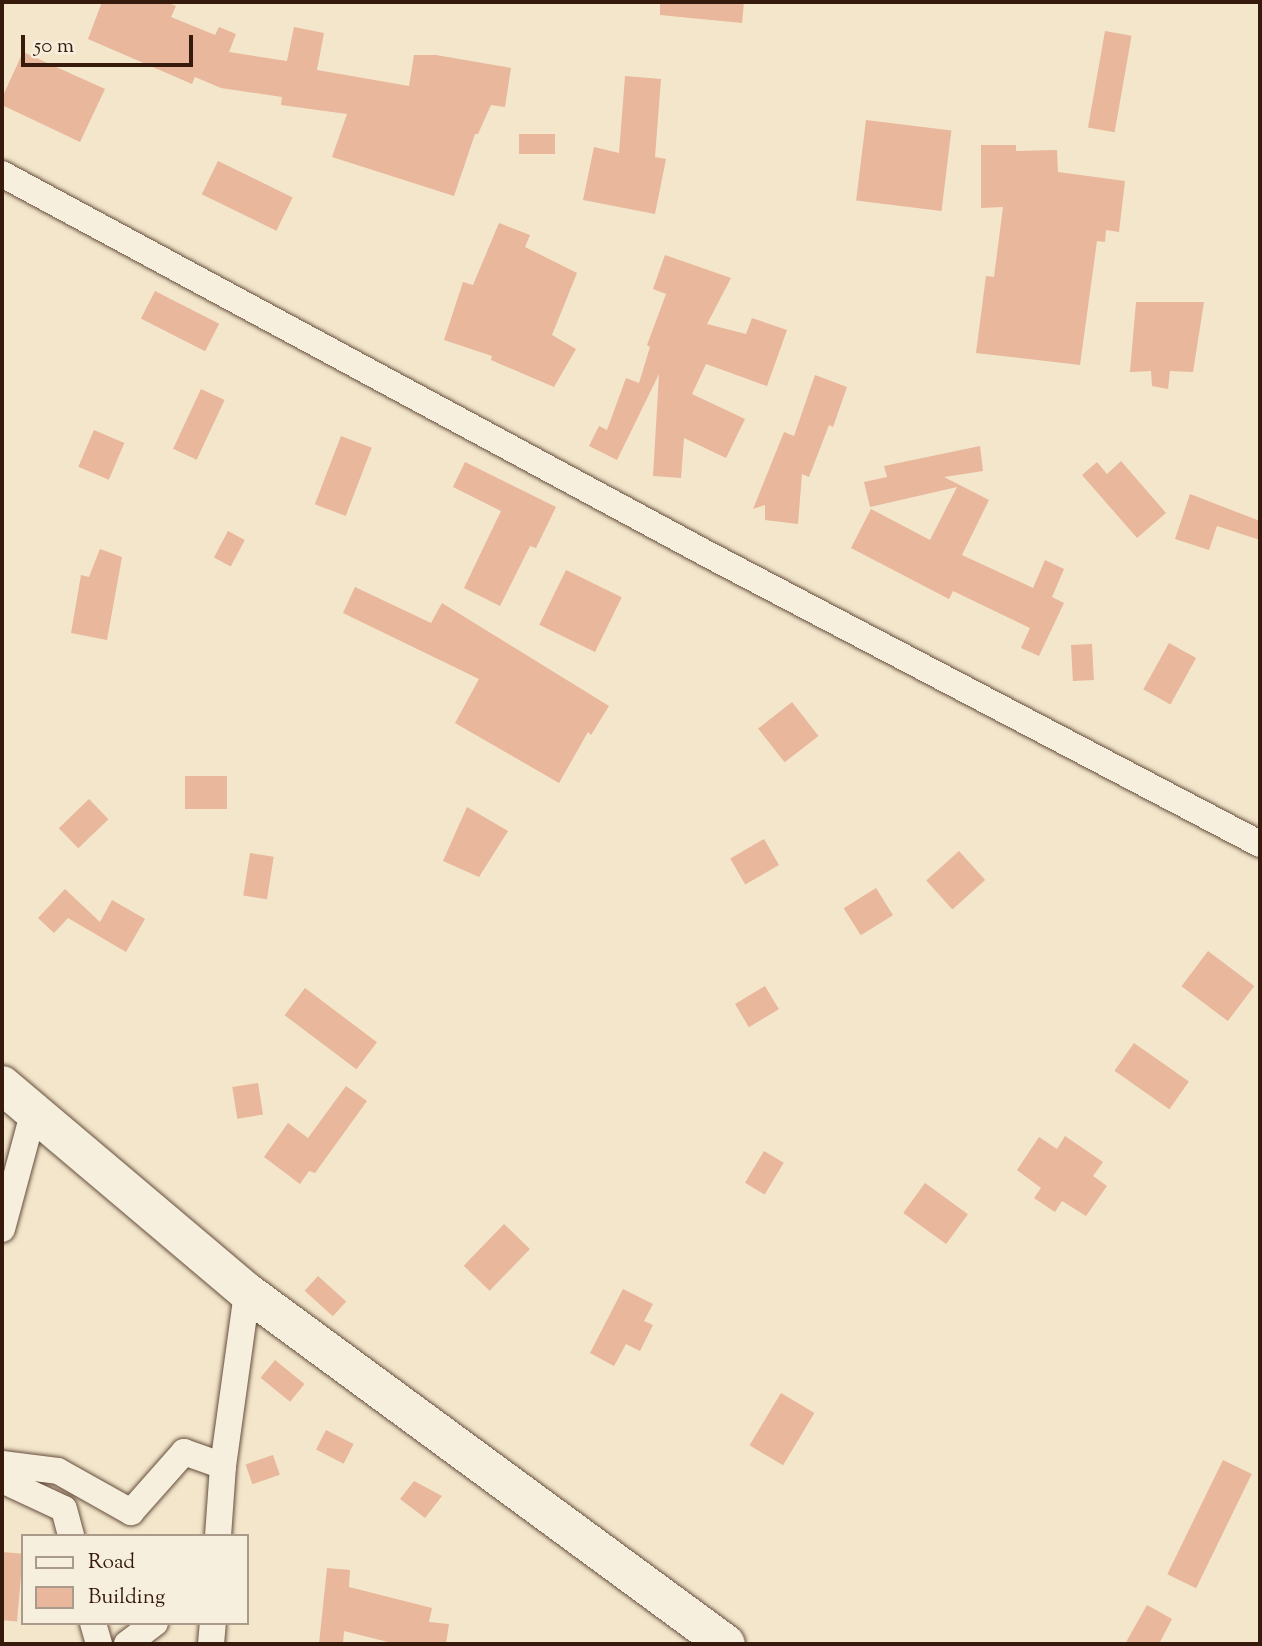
<!DOCTYPE html>
<html>
<head>
<meta charset="utf-8">
<style>
	body { margin:0 }
	#map { position:relative; width:1262px; height:1646px; overflow:hidden; background:#f3e6cb; font-family:"Sorts Mill Goudy",serif }
	div>[style] { position:absolute }
	[style*='--x'] { left:calc(var(--x)*1px); top:calc(var(--y)*1px); width:calc(var(--w)*1px); rotate:calc(var(--a)*1deg) }
	.building>* { inset:0; background:#e8b79c; transform-origin:0 0 }
	.roads { filter:drop-shadow(0 0 2px #654d3c) drop-shadow(0 0 2px #654d3c) }
	.street>* { height:26px; margin:-13px; padding:0 13px; transform-origin:13px; border-radius:13px; background:#f7efdd }
	.secondary>* { height:38px; margin:-19px; padding:0 19px; transform-origin:19px; border-radius:19px; background:#f7efdd }
	span { translate:-50% -50%; white-space:nowrap; text-align:center; line-height:1.15; -webkit-text-stroke:6px #f7efdd; paint-order:stroke }
	.frame { position:absolute; inset:0; border:4px solid #361a0c; pointer-events:none }
	.legend { position:absolute; left:21px; top:1534px; width:228px; height:91px; box-sizing:border-box; background:#f7efdd; border:2px solid #aa9a89; margin:0; padding:9px 12px; list-style:none; font-size:21px; color:#361a0c }
	.legend li { display:flex; align-items:center; gap:14px; height:35px }
	.legend b { width:35px; border:2px solid #aa9a89 }
	.scale { position:absolute; left:21px; top:35px; width:172px; height:32px; box-sizing:border-box; border:4px solid #361a0c; border-top:0; padding-left:9px; font-size:21px; line-height:24px; white-space:nowrap; color:#361a0c; -webkit-text-stroke:5px #f7efdd; paint-order:stroke }
</style>
</head>
<body>
<div id="map">
	<div class="building">
		<i style="clip-path:polygon(102px 2px,166px 2px,176px 6px,171px 17px,215px 35px,219px 27px,236px 34px,229px 52px,287px 61px,294px 27px,324px 33px,317px 70px,409px 86px,414px 55px,436px 55px,511px 68px,505px 107px,491px 105px,478px 134px,475px 134px,454px 196px,332px 157px,347px 114px,281px 105px,282px 97px,221px 88px,195px 77px,192px 84px,88px 39px)"></i>
		<i style="clip-path:polygon(660px 2px,744px 2px,742px 23px,660px 15px)"></i>
		<i style="left:1105px;top:31px;width:27px;height:98px;rotate:10deg"></i>
		<i style="clip-path:polygon(23px 52px,105px 89px,80px 142px,2px 105px,2px 98px)"></i>
		<i style="clip-path:polygon(625px 76px,661px 79px,655px 157px,666px 159px,655px 214px,583px 200px,594px 147px,619px 153px)"></i>
		<i style="left:866px;top:120px;width:86px;height:81px;rotate:7deg"></i>
		<i style="left:519px;top:134px;width:36px;height:20px"></i>
		<i style="clip-path:polygon(981px 145px,1016px 145px,1016px 151px,1057px 150px,1058px 172px,1125px 181px,1119px 232px,1106px 230px,1105px 242px,1097px 241px,1080px 365px,976px 353px,986px 276px,994px 277px,1003px 207px,981px 208px)"></i>
		<i style="left:218px;top:161px;width:83px;height:37px;rotate:26deg"></i>
		<i style="clip-path:polygon(499px 223px,530px 235px,525px 247px,577px 273px,552px 335px,576px 349px,554px 387px,491px 360px,492px 356px,444px 340px,463px 282px,473px 285px)"></i>
		<i style="clip-path:polygon(665px 255px,731px 278px,707px 324px,746px 334px,752px 318px,787px 330px,767px 386px,706px 364px,692px 394px,745px 419px,726px 458px,684px 438px,681px 478px,653px 476px,659px 374px,617px 460px,589px 446px,599px 426px,607px 430px,626px 378px,639px 383px,650px 347px,647px 345px,666px 294px,653px 289px)"></i>
		<i style="left:155px;top:291px;width:72px;height:31px;rotate:27deg"></i>
		<i style="clip-path:polygon(1136px 302px,1204px 302px,1193px 372px,1170px 371px,1168px 389px,1152px 386px,1151px 371px,1130px 372px)"></i>
		<i style="clip-path:polygon(815px 375px,847px 387px,833px 427px,829px 425px,809px 477px,802px 474px,798px 524px,765px 520px,765px 505px,753px 509px,784px 432px,794px 436px)"></i>
		<i style="left:201px;top:389px;width:26px;height:66px;rotate:25deg"></i>
		<i style="left:94px;top:430px;width:33px;height:40px;rotate:23deg"></i>
		<i style="left:341px;top:436px;width:33px;height:73px;rotate:21deg"></i>
		<i style="clip-path:polygon(980px 446px,983px 471px,944px 477px,989px 500px,962px 555px,1033px 588px,1045px 560px,1064px 569px,1052px 597px,1064px 603px,1039px 656px,1021px 648px,1030px 628px,953px 591px,949px 599px,851px 548px,871px 509px,930px 540px,957px 487px,870px 507px,864px 482px,887px 477px,884px 466px)"></i>
		<i style="clip-path:polygon(1121px 461px,1166px 513px,1137px 538px,1082px 475px,1097px 462px,1107px 474px)"></i>
		<i style="clip-path:polygon(465px 462px,556px 507px,536px 548px,530px 546px,500px 606px,464px 588px,501px 511px,453px 487px)"></i>
		<i style="clip-path:polygon(1190px 494px,1260px 521px,1260px 540px,1217px 526px,1209px 550px,1175px 539px)"></i>
		<i style="left:228px;top:531px;width:19px;height:30px;rotate:28deg"></i>
		<i style="clip-path:polygon(100px 549px,122px 557px,107px 640px,71px 633px,81px 575px,89px 577px)"></i>
		<i style="left:566px;top:570px;width:62px;height:61px;rotate:26deg"></i>
		<i style="clip-path:polygon(355px 587px,431px 623px,442px 603px,609px 706px,591px 735px,588px 732px,559px 783px,455px 723px,479px 679px,343px 613px)"></i>
		<i style="left:1169px;top:643px;width:31px;height:53px;rotate:29deg"></i>
		<i style="left:1092px;top:644px;width:36px;height:21px;rotate:87deg"></i>
		<i style="left:792px;top:702px;width:43px;height:43px;rotate:52deg"></i>
		<i style="left:227px;top:776px;width:33px;height:42px;rotate:90deg"></i>
		<i style="left:89px;top:799px;width:28px;height:42px;rotate:46deg"></i>
		<i style="clip-path:polygon(467px 807px,508px 831px,479px 877px,443px 861px)"></i>
		<i style="left:764px;top:839px;width:30px;height:39px;rotate:60deg"></i>
		<i style="left:959px;top:851px;width:39px;height:44px;rotate:48deg"></i>
		<i style="left:250px;top:853px;width:24px;height:43px;rotate:9deg"></i>
		<i style="left:876px;top:888px;width:32px;height:38px;rotate:58deg"></i>
		<i style="clip-path:polygon(65px 889px,100px 922px,112px 900px,145px 919px,126px 952px,68px 918px,54px 933px,38px 918px)"></i>
		<i style="left:1208px;top:951px;width:58px;height:44px;rotate:37deg"></i>
		<i style="left:765px;top:986px;width:27px;height:35px;rotate:59deg"></i>
		<i style="left:305px;top:988px;width:90px;height:34px;rotate:37deg"></i>
		<i style="left:1134px;top:1043px;width:67px;height:34px;rotate:35deg"></i>
		<i style="left:258px;top:1083px;width:32px;height:26px;rotate:81deg"></i>
		<i style="clip-path:polygon(346px 1086px,367px 1101px,315px 1173px,309px 1171px,300px 1184px,264px 1157px,288px 1123px,308px 1138px)"></i>
		<i style="clip-path:polygon(1065px 1136px,1103px 1162px,1093px 1176px,1107px 1186px,1086px 1216px,1062px 1201px,1055px 1212px,1034px 1198px,1041px 1188px,1017px 1170px,1039px 1137px,1057px 1149px)"></i>
		<i style="left:764px;top:1151px;width:23px;height:37px;rotate:31deg"></i>
		<i style="left:925px;top:1183px;width:53px;height:37px;rotate:36deg"></i>
		<i style="left:504px;top:1224px;width:36px;height:58px;rotate:44deg"></i>
		<i style="left:318px;top:1276px;width:38px;height:20px;rotate:42deg"></i>
		<i style="clip-path:polygon(623px 1289px,653px 1304px,644px 1321px,653px 1325px,640px 1351px,626px 1344px,614px 1366px,590px 1353px)"></i>
		<i style="left:275px;top:1360px;width:38px;height:23px;rotate:39deg"></i>
		<i style="left:781px;top:1393px;width:39px;height:61px;rotate:31deg"></i>
		<i style="left:326px;top:1430px;width:31px;height:22px;rotate:27deg"></i>
		<i style="left:273px;top:1455px;width:21px;height:29px;rotate:71deg"></i>
		<i style="left:1223px;top:1460px;width:32px;height:127px;rotate:26deg"></i>
		<i style="clip-path:polygon(414px 1481px,442px 1496px,425px 1518px,400px 1499px)"></i>
		<i style="left:2px;top:1552px;width:21px;height:68px;rotate:5deg"></i>
		<i style="clip-path:polygon(327px 1568px,350px 1570px,349px 1587px,432px 1608px,429px 1622px,449px 1624px,446px 1644px,396px 1644px,344px 1631px,343px 1644px,319px 1644px)"></i>
		<i style="clip-path:polygon(1147px 1605px,1172px 1619px,1159px 1644px,1125px 1644px)"></i>
	</div>
	<div class="roads">
		<div class="street">
			<i style="--x:2;--y:174;--w:803;--a:28.32"></i>
			<i style="--x:709;--y:555;--w:622;--a:27.68"></i>
			<i style="--x:2;--y:1229;--w:123;--a:-74.9"></i>
			<i style="--x:2;--y:1464;--w:56;--a:7.1"></i>
			<i style="--x:58;--y:1471;--w:84;--a:29.3"></i>
			<i style="--x:131;--y:1512;--w:80;--a:-48.5"></i>
			<i style="--x:184;--y:1452;--w:41;--a:19.7"></i>
			<i style="--x:2;--y:1480;--w:68;--a:25.1"></i>
			<i style="--x:64;--y:1509;--w:28;--a:75"></i>
			<i style="--x:218;--y:1536;--w:70;--a:-85.9"></i>
			<i style="--x:223;--y:1466;--w:176;--a:-82.1"></i>
			<i style="--x:93;--y:1623;--w:22;--a:74"></i>
			<i style="--x:127;--y:1644;--w:35;--a:-37"></i>
			<i style="--x:211;--y:1644;--w:21;--a:-85"></i>
		</div>
		<div class="secondary">
			<i style="--x:2;--y:1085;--w:321;--a:40.2"></i>
			<i style="--x:247;--y:1292;--w:594;--a:36.31"></i>
		</div>
	</div>
	<div class="frame"></div>
	<ul class="legend">
	<li><b style="height:9px;background:#f7efdd"></b>Road</li>
	<li><b style="height:19px;background:#e8b79c"></b>Building</li>
	</ul>
	<div class="scale">50 m</div>
</div>
</body>
</html>
